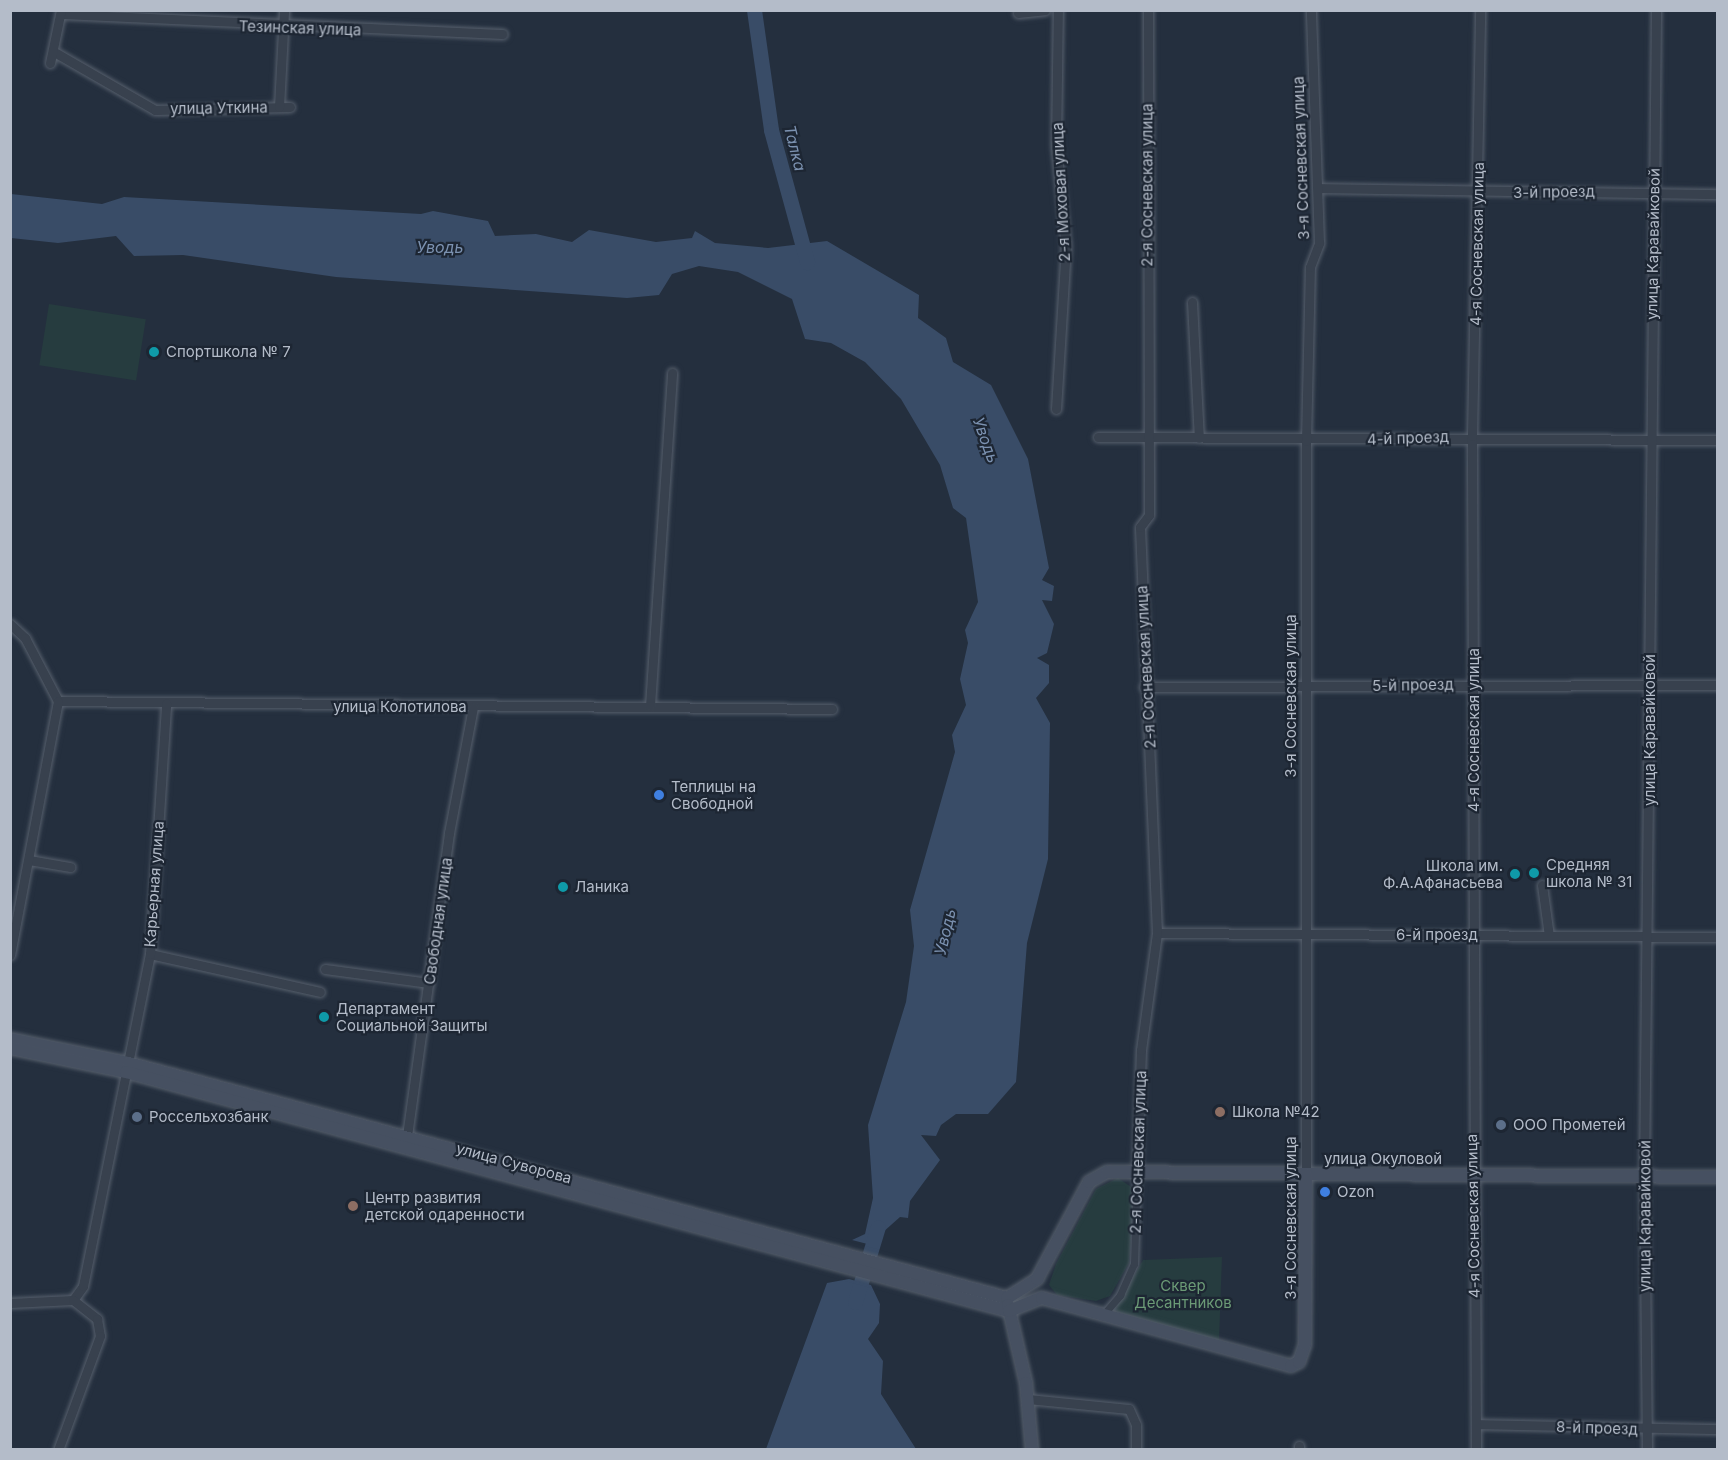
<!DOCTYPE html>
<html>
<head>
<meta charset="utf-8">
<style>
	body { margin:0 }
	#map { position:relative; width:1728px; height:1460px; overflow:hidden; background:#242f3e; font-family:Inter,sans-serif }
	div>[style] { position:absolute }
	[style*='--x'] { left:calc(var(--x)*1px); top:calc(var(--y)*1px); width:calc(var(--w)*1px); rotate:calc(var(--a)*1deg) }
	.green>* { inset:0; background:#263c3f; transform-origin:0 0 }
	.water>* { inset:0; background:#394c67 }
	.river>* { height:15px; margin:-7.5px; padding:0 7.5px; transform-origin:7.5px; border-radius:7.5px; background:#394c67 }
	.roads { filter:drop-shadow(0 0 2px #565f6c) drop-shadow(0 0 2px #565f6c) }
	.pedestrian>* { height:7px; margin:-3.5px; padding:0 3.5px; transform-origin:3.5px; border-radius:3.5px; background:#38414e }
	.minor>* { height:9px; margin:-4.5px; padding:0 4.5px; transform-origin:4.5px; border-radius:4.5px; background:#38414e }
	.secondary>* { height:12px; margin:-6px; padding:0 6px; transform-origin:6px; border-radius:6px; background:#465061 }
	.dots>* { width:16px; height:16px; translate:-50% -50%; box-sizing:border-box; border:3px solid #1d2633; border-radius:50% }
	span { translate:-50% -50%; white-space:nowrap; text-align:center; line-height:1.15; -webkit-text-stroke:4.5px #1d2633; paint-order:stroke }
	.street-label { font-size:15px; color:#b4bcc9 }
	.poi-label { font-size:15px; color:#b4bcc9 }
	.left { translate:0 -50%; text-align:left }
	.right { translate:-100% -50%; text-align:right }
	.park-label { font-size:15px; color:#6b9a76 }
	.water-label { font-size:16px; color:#7c92b1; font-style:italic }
	.frame { position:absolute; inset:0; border:12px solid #b4bcc9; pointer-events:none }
</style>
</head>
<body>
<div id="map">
	<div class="green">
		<i style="left:49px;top:304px;width:98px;height:62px;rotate:9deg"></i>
		<i style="clip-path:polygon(1118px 1178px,1131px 1187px,1134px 1200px,1129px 1263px,1110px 1296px,1096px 1301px,1057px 1295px,1049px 1285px,1056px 1264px,1096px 1189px)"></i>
		<i style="clip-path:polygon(1222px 1257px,1219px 1341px,1114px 1311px,1143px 1260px)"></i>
	</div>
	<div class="water">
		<i style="clip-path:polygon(11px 194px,102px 204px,124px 197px,421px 214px,433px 211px,488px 221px,495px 236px,536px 234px,572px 242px,589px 230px,656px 242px,692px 238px,695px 231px,715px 243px,768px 248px,827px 241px,919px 295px,918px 318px,946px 338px,953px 362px,991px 385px,1028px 459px,1049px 568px,1042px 580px,1054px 586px,1052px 601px,1042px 600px,1054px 624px,1047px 653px,1037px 658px,1049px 665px,1049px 683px,1036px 698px,1050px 723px,1048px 859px,1027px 943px,1016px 1082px,988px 1114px,956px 1114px,941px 1125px,936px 1136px,921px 1135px,940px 1160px,910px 1201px,908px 1218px,900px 1217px,882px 1233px,879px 1247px,852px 1240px,865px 1234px,873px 1198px,868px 1125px,906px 1002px,914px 946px,910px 910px,955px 752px,952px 735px,966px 705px,960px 679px,968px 643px,965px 630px,978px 602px,966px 518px,953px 508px,940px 465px,901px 399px,865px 362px,831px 343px,805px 339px,792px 299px,738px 272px,699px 266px,672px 274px,659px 295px,627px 298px,336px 277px,183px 255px,134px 256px,116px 236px,58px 243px,11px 238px)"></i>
		<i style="clip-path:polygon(849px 1279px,871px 1285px,880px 1304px,879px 1323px,868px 1339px,883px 1361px,881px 1394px,916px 1449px,766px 1449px,827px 1283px)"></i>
	</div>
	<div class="river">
		<i style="--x:754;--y:10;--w:121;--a:81.9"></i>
		<i style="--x:771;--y:130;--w:137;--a:74.7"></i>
		<i style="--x:855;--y:1302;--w:78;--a:-73"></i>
	</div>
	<div class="roads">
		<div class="pedestrian">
			<i style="--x:1102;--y:1316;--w:28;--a:-49"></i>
			<i style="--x:1120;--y:1295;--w:34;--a:-66"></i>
			<i style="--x:1134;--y:1264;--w:94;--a:-88.2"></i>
		</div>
		<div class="minor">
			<i style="--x:1018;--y:13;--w:27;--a:-6"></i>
			<i style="--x:61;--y:14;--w:442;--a:2.6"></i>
			<i style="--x:56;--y:53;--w:114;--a:29.9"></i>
			<i style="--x:155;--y:110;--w:135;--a:-1.3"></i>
			<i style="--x:50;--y:63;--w:54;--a:-78.3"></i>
			<i style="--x:279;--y:107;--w:97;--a:-87"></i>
			<i style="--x:1319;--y:188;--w:399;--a:0.9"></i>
			<i style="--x:1192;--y:302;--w:136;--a:87.1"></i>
			<i style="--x:1056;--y:409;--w:162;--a:-86.5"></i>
			<i style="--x:1066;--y:247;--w:102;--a:-95.6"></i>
			<i style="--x:1056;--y:145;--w:135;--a:-89.2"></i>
			<i style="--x:1098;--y:437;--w:620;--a:0.28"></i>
			<i style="--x:10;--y:624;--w:21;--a:43"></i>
			<i style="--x:25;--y:638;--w:71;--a:62.4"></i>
			<i style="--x:58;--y:701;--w:774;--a:0.59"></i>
			<i style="--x:1144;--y:687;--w:574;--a:-0.2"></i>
			<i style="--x:650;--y:706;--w:334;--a:-86.2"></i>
			<i style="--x:29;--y:860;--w:42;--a:9.7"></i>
			<i style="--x:1542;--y:885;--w:51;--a:82.2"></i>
			<i style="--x:1157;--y:933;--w:561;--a:0.41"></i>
			<i style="--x:150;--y:954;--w:174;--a:12.6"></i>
			<i style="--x:10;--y:955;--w:258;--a:-79.3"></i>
			<i style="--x:325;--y:969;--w:105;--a:7.7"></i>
			<i style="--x:128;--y:1063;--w:111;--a:-78.6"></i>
			<i style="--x:150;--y:954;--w:251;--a:-86.3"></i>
			<i style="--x:407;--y:1136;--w:306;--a:-82.1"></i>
			<i style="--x:449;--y:833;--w:128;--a:-79.2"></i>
			<i style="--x:1137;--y:1170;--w:120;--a:-88.1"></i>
			<i style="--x:1141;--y:1050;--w:118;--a:-82.2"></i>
			<i style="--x:1157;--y:933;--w:406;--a:-92.4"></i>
			<i style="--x:1140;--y:527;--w:15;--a:-53"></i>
			<i style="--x:1149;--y:515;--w:505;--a:-90.11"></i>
			<i style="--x:1306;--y:1174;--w:733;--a:-90"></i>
			<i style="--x:1306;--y:441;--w:174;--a:-88.7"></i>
			<i style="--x:1310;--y:267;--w:26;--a:-69"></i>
			<i style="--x:1319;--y:243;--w:233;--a:-92"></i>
			<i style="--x:73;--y:1300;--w:17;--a:-54"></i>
			<i style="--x:83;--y:1286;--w:218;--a:-78.6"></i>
			<i style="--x:10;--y:1303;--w:63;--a:-2.7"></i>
			<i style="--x:73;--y:1300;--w:31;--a:38"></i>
			<i style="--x:97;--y:1319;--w:17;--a:80"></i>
			<i style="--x:100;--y:1336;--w:121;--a:110.2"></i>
			<i style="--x:1028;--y:1399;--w:101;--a:5.7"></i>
			<i style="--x:1129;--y:1409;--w:17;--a:66"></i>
			<i style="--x:1136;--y:1425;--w:25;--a:90"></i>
			<i style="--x:1476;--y:1424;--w:242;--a:1.2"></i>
			<i style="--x:1299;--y:1450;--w:4;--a:-90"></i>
			<i style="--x:1476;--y:1450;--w:1014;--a:-90.23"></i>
			<i style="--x:1472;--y:436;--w:426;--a:-88.9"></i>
			<i style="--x:1647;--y:1450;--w:274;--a:-90.6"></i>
			<i style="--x:1644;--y:1176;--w:1166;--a:-89.41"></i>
		</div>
		<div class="secondary">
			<i style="--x:10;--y:1039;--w:120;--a:11.5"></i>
			<i style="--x:128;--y:1063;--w:910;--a:14.97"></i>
			<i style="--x:10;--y:1048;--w:118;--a:11.7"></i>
			<i style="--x:126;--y:1072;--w:915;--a:15.15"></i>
			<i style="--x:1007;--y:1298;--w:36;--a:-32"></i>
			<i style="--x:1037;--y:1279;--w:110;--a:-61.8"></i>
			<i style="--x:1089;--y:1182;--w:21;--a:-29"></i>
			<i style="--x:1107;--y:1172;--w:611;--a:0.47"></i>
			<i style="--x:1008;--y:1305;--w:80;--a:77"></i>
			<i style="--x:1026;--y:1383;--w:67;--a:84.9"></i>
			<i style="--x:1009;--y:1311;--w:35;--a:-22"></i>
			<i style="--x:1042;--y:1298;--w:258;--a:15.3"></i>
			<i style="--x:1291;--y:1366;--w:9;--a:-27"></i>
			<i style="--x:1299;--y:1362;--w:18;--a:-71"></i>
			<i style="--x:1305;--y:1345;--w:171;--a:-89.7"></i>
		</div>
	</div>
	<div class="dots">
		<i style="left:154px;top:352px;background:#0f9aa8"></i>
		<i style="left:659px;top:795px;background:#3f7fe0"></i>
		<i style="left:1534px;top:873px;background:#0f9aa8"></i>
		<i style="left:1515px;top:874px;background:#0f9aa8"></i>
		<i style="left:563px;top:887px;background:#0f9aa8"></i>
		<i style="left:324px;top:1017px;background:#0f9aa8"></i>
		<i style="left:1220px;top:1112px;background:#8d6e63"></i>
		<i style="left:137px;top:1117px;background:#5c6f8a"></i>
		<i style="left:1501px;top:1125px;background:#5c6f8a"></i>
		<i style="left:1325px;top:1192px;background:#3f7fe0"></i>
		<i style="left:353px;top:1206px;background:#8d6e63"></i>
	</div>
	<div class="street-label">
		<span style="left:300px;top:28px;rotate:2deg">Тезинская улица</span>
		<span style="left:219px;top:108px;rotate:-1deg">улица Уткина</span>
		<span style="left:1301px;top:158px;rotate:-92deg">3-я Сосневская улица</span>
		<span style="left:1147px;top:185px;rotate:-90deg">2-я Сосневская улица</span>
		<span style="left:1061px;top:192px;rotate:-93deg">2-я Моховая улица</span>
		<span style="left:1554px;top:192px;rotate:-1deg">3-й проезд</span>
		<span style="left:1477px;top:244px;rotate:-89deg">4-я Сосневская улица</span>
		<span style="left:1653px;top:244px;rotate:-89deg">улица Каравайковой</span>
		<span style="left:1408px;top:438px;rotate:-2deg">4-й проезд</span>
		<span style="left:1146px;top:667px;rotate:-93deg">2-я Сосневская улица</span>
		<span style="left:1413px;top:685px;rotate:-1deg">5-й проезд</span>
		<span style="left:1291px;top:696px;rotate:-90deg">3-я Сосневская улица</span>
		<span style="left:400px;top:707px">улица Колотилова</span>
		<span style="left:1474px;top:730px;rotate:-90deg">4-я Сосневская улица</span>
		<span style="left:1650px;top:730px;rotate:-90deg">улица Каравайковой</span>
		<span style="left:154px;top:884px;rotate:-86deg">Карьерная улица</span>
		<span style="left:438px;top:921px;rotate:-82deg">Свободная улица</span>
		<span style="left:1437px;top:935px">6-й проезд</span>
		<span style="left:1138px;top:1152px;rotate:-88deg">2-я Сосневская улица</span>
		<span style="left:1383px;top:1159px">улица Окуловой</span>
		<span style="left:514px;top:1163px;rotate:15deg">улица Суворова</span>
		<span style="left:1473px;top:1216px;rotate:-91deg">4-я Сосневская улица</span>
		<span style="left:1645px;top:1216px;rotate:-90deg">улица Каравайковой</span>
		<span style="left:1291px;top:1218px;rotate:-90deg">3-я Сосневская улица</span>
		<span style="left:1597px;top:1428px;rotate:2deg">8-й проезд</span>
	</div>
	<div class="poi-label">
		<span class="left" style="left:166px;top:352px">Спортшкола № 7</span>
		<span class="left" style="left:671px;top:795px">Теплицы на<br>Свободной</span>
		<span class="left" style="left:1546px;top:873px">Средняя<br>школа № 31</span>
		<span class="right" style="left:1503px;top:874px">Школа им.<br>Ф.А.Афанасьева</span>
		<span class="left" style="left:575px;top:887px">Ланика</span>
		<span class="left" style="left:336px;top:1017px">Департамент<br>Социальной Защиты</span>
		<span class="left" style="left:1232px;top:1112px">Школа №42</span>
		<span class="left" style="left:149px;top:1117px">Россельхозбанк</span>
		<span class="left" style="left:1513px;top:1125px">ООО Прометей</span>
		<span class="left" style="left:1337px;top:1192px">Ozon</span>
		<span class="left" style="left:365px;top:1206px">Центр развития<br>детской одаренности</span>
	</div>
	<div class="park-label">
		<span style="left:1183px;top:1294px">Сквер<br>Десантников</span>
	</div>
	<div class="water-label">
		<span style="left:795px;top:148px;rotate:76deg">Талка</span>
		<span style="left:440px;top:247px">Уводь</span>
		<span style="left:986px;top:440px;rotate:70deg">Уводь</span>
		<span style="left:945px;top:932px;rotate:-77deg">Уводь</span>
	</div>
	<div class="frame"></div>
</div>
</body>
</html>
